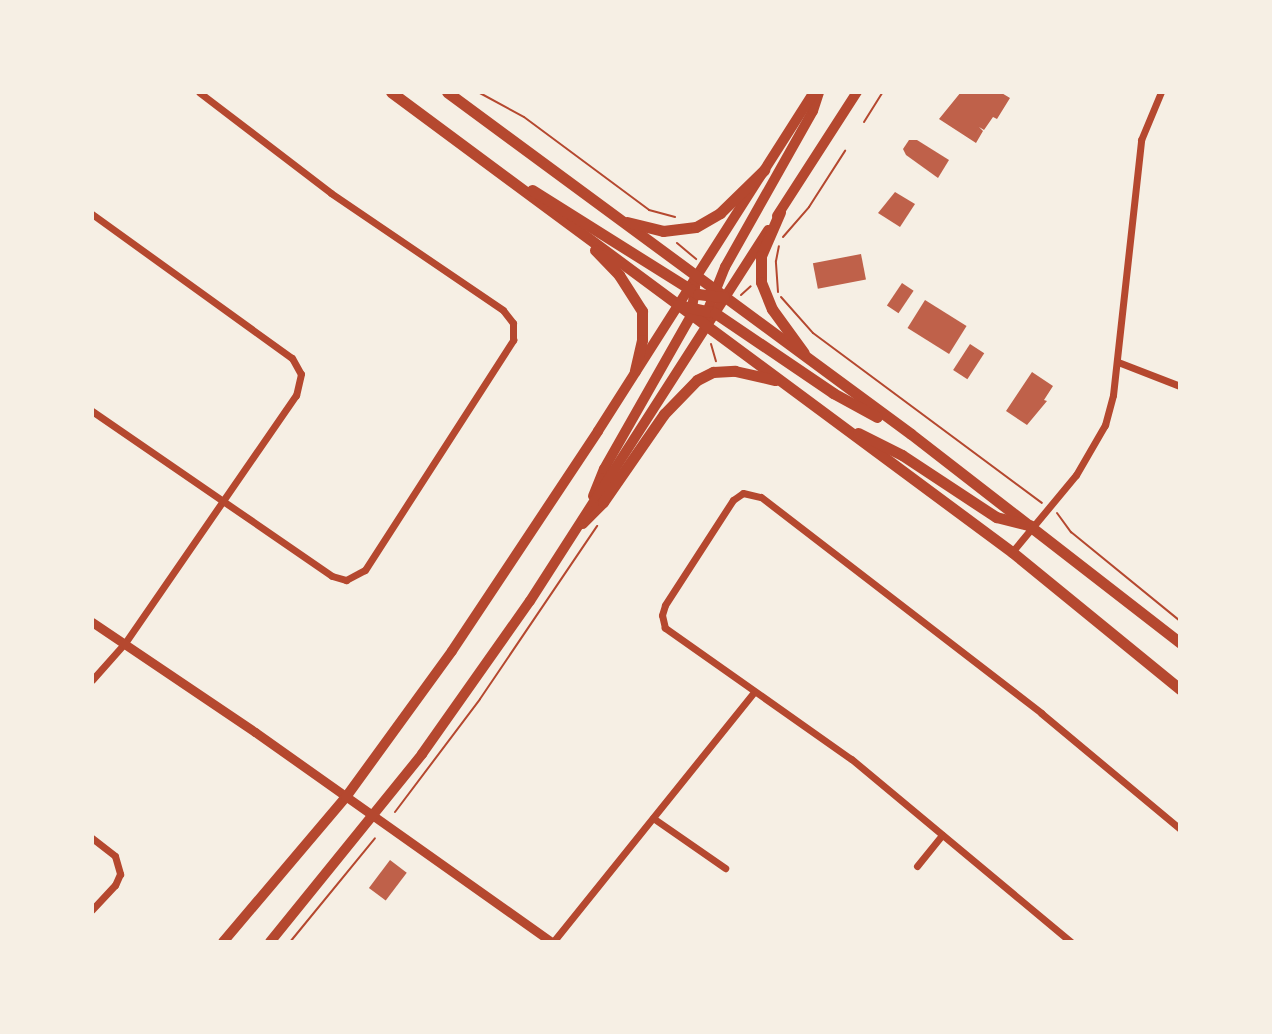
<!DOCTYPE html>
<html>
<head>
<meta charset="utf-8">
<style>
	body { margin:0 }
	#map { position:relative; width:1272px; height:1034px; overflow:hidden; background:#f6efe4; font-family:"Fira Sans",sans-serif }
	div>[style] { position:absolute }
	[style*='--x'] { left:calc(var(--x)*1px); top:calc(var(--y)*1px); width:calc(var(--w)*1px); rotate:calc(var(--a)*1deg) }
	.building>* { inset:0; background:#bf614a; transform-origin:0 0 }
	.path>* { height:2px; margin:-1px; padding:0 1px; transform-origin:1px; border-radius:1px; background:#b5482f }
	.minor>* { height:7px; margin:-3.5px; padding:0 3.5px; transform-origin:3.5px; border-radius:3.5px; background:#b5482f }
	.tertiary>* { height:9px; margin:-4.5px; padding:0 4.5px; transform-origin:4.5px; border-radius:4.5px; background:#b5482f }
	.secondary>* { height:10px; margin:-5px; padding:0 5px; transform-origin:5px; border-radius:5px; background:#b5482f }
	.primary>* { height:11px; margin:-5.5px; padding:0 5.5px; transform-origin:5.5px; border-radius:5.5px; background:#b5482f }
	span { translate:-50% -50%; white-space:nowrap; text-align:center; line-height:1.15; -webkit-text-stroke:6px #f6efe4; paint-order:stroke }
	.frame { position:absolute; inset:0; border:94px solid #f6efe4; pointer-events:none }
</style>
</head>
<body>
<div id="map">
	<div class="building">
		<i style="clip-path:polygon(961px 92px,1000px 92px,1010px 98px,997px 119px,993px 117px,984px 130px,979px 127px,983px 131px,976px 143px,939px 119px)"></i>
		<i style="clip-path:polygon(909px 140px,917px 140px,949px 160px,938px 178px,906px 155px,903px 149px)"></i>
		<i style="clip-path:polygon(895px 192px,915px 204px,900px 227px,878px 213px)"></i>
		<i style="left:861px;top:254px;width:26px;height:49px;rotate:79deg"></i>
		<i style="left:902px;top:283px;width:14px;height:27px;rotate:34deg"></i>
		<i style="left:925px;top:300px;width:49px;height:33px;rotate:32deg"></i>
		<i style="left:970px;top:344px;width:17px;height:31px;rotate:33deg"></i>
		<i style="clip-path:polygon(1032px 372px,1053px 386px,1044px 400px,1047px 401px,1027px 425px,1006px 411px)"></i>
		<i style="left:390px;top:860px;width:21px;height:35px;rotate:37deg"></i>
	</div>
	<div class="path">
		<i style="--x:478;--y:92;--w:52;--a:28.5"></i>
		<i style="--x:524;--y:117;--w:156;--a:36.6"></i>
		<i style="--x:649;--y:210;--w:27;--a:15"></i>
		<i style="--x:864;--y:122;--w:36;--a:-58"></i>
		<i style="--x:783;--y:237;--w:40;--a:-49"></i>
		<i style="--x:809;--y:207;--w:67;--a:-57.3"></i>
		<i style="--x:677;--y:243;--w:25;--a:40"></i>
		<i style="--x:778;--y:292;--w:31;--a:-94"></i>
		<i style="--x:776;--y:261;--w:15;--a:-79"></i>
		<i style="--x:741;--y:295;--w:13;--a:-42"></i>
		<i style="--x:781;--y:297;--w:48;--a:48.4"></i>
		<i style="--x:813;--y:333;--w:285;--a:36.6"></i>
		<i style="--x:711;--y:344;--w:18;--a:74"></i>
		<i style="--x:1057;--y:513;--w:24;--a:54"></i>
		<i style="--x:1071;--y:532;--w:141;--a:39.2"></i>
		<i style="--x:395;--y:812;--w:141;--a:-53"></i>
		<i style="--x:480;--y:699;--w:209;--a:-55.9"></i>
		<i style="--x:290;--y:942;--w:134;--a:-50.7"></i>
	</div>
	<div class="minor">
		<i style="--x:92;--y:214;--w:246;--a:35.8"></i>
		<i style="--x:292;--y:358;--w:18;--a:61"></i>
		<i style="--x:301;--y:374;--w:22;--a:103"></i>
		<i style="--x:296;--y:395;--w:303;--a:124.6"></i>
		<i style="--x:124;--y:644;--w:48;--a:131.6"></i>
		<i style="--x:1118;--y:362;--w:66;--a:21.2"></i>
		<i style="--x:92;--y:411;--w:291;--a:34.5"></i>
		<i style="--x:332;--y:576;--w:15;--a:16"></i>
		<i style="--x:346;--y:580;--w:21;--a:-28"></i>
		<i style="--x:365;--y:570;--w:274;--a:-57.2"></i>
		<i style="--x:513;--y:340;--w:17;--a:-90"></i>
		<i style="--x:513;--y:323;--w:16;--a:-128"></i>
		<i style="--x:503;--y:310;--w:208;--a:-145.8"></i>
		<i style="--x:331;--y:193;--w:166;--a:-142.6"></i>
		<i style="--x:1012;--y:552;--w:100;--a:-50.3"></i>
		<i style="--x:1076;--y:475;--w:58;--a:-59.9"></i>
		<i style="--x:1105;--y:425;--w:31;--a:-75"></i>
		<i style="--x:1113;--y:395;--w:257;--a:-83.7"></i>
		<i style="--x:1141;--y:140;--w:52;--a:-67.4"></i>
		<i style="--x:653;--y:818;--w:88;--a:34.8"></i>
		<i style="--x:92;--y:838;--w:29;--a:38"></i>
		<i style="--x:115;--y:856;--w:19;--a:74"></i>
		<i style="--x:120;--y:874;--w:12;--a:114"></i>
		<i style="--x:115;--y:885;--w:34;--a:133"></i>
		<i style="--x:917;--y:866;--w:40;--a:-51"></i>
		<i style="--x:553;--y:942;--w:321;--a:-51.2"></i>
		<i style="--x:1071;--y:942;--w:286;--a:-140.2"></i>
		<i style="--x:851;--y:759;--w:228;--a:-144.8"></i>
		<i style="--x:665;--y:628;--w:13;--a:-103"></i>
		<i style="--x:662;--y:615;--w:10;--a:-73"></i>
		<i style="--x:665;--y:605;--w:125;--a:-57.1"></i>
		<i style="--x:733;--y:500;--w:12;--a:-35"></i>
		<i style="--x:743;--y:493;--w:18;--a:13"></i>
		<i style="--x:761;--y:497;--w:354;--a:37.6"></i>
		<i style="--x:1041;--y:713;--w:181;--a:39.8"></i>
	</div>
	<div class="tertiary">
		<i style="--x:92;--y:622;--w:197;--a:34"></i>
		<i style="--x:255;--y:732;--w:364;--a:35.3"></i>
	</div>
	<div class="secondary">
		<i style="--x:777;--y:216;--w:148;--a:-57.2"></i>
		<i style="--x:705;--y:317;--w:54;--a:-68.2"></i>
		<i style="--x:725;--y:267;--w:179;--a:-60.6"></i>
		<i style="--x:813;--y:111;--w:20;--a:-72"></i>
		<i style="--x:593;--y:496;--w:29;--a:-68"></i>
		<i style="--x:604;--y:469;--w:176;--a:-60.4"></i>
		<i style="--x:691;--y:316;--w:30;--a:-82"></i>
		<i style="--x:223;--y:942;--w:190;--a:-49.7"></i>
		<i style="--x:346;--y:797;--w:180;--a:-54"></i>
		<i style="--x:452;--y:651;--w:264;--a:-56.4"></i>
		<i style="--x:598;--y:431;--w:402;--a:-57.5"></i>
		<i style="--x:270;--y:942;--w:242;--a:-51"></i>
		<i style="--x:422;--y:754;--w:187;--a:-54.8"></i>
		<i style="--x:530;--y:601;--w:441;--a:-57.3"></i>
	</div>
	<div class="primary">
		<i style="--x:391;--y:92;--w:773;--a:36.53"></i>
		<i style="--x:1012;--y:552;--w:217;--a:39.2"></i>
		<i style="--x:447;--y:92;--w:576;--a:36.39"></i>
		<i style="--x:911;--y:434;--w:341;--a:37.8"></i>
		<i style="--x:532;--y:190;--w:196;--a:32.1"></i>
		<i style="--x:698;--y:294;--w:26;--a:7"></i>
		<i style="--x:780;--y:212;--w:48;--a:113.4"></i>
		<i style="--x:761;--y:256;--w:26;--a:90"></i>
		<i style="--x:761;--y:282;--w:29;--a:68"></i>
		<i style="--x:772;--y:309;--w:54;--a:54"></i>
		<i style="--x:627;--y:222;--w:37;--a:14"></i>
		<i style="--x:663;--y:231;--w:33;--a:-7"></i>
		<i style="--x:696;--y:227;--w:28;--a:-30"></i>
		<i style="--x:720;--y:213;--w:62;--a:-44.3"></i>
		<i style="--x:595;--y:250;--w:35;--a:46"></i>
		<i style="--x:619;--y:275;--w:43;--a:57.4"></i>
		<i style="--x:642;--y:311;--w:29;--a:90"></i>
		<i style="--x:642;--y:340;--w:32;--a:103"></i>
		<i style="--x:678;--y:305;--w:38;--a:12"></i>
		<i style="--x:715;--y:313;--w:143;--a:34.1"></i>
		<i style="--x:833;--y:393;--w:50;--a:28.6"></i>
		<i style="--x:858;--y:433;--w:49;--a:26.6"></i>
		<i style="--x:902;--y:455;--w:113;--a:33.4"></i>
		<i style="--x:996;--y:517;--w:36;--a:14"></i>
		<i style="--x:582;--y:523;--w:30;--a:-45"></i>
		<i style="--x:603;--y:502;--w:107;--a:-55.3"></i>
		<i style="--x:664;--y:414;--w:47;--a:-45.9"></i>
		<i style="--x:697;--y:380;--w:18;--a:-27"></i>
		<i style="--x:713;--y:372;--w:22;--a:-3"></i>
		<i style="--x:735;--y:371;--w:41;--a:12.7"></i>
	</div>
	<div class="frame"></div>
</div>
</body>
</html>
